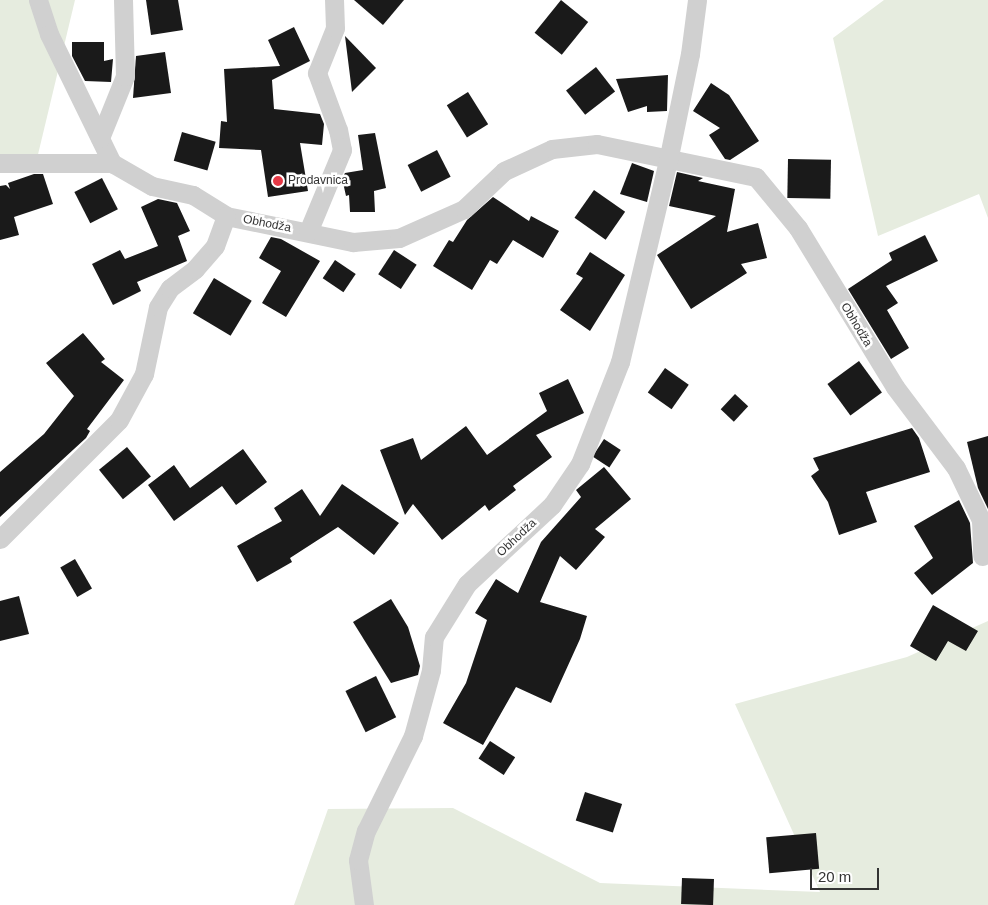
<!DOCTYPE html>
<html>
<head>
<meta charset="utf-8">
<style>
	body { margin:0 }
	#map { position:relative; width:988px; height:905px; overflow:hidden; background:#fff; font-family:Helvetica,sans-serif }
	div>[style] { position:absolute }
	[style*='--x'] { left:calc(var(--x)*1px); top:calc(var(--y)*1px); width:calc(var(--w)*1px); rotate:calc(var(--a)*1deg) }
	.green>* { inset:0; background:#e6ecdf }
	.building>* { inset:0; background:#1a1a1a; transform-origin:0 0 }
	.minor>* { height:19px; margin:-9.5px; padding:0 9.5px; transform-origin:9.5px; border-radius:9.5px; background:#d0d0d0 }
	.dots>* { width:14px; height:14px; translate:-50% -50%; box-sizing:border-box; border:2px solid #fff; border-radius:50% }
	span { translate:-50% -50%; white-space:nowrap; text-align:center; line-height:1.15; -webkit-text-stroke:5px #fff; paint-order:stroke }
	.poi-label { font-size:12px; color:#333 }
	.left { translate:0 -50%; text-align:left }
	.street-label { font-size:12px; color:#333 }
	.scale { position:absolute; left:810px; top:868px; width:69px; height:22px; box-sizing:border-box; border:2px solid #333; border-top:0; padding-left:6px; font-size:15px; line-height:18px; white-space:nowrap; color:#333; -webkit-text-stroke:4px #fff; paint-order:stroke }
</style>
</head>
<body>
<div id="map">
	<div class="green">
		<i style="clip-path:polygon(0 0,75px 0,35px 167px,0 165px)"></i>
		<i style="clip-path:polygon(884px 0,988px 0,988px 218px,979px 194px,878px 236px,833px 38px)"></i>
		<i style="clip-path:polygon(988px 621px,988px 905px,294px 905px,328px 809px,453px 808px,600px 883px,820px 892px,735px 704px,907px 657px)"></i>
	</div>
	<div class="building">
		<i style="clip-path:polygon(146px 0,178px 0,183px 30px,151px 35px)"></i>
		<i style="clip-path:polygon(354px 0,404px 0,383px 25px)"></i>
		<i style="left:561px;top:0;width:35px;height:42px;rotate:39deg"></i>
		<i style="clip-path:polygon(294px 27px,310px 61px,272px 80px,274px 109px,320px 114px,324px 124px,322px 145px,300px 143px,308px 191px,268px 197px,261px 150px,219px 148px,221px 121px,227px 122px,224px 69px,280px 66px,268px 40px)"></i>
		<i style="clip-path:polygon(345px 36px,376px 68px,352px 92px)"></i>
		<i style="clip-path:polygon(72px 42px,104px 42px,104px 61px,113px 59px,111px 82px,85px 81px,72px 56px)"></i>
		<i style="clip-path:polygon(165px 52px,171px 93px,133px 98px,136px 56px)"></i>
		<i style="left:596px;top:67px;width:31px;height:38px;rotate:52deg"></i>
		<i style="clip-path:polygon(668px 75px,667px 111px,647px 112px,647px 106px,628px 112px,616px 79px)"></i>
		<i style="clip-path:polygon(711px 83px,729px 95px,759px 141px,730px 160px,725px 159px,709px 135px,720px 128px,693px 111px)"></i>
		<i style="left:468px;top:92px;width:38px;height:25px;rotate:58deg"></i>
		<i style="left:182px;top:132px;width:35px;height:30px;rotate:16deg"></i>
		<i style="clip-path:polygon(375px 133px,386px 188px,374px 191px,375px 212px,350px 212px,349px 195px,346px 196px,342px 178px,345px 173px,363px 170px,358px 135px)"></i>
		<i style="left:437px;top:150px;width:30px;height:33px;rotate:63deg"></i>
		<i style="left:788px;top:159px;width:43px;height:39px;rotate:1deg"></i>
		<i style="clip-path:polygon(632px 163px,654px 171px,647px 202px,620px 194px)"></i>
		<i style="clip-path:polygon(677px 172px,703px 178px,698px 181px,735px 189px,727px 232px,758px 223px,767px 258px,741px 264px,747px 273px,691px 309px,657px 255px,716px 216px,669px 206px)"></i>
		<i style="clip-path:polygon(34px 174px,43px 174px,53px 204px,14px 217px,19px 235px,0 240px,0 186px,6px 185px,10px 189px,8px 183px)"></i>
		<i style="left:102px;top:178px;width:35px;height:31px;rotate:63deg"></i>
		<i style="left:594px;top:190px;width:38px;height:34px;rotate:35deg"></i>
		<i style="clip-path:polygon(493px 197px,529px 221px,531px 216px,559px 231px,543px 258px,513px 240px,497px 264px,490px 260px,472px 290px,433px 266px,449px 240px,453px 242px,467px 220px)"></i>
		<i style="clip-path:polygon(158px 199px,177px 203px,190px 231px,178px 236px,187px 261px,137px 282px,141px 291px,113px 305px,92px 264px,120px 250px,125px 259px,158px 246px,141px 207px)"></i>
		<i style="clip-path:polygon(925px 235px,938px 261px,886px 286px,898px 303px,887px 310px,909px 348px,891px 359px,848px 289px,892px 260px,889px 253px)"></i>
		<i style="clip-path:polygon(271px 237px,281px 239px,320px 261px,286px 317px,262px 303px,281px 271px,259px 258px)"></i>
		<i style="left:394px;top:250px;width:27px;height:29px;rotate:33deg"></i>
		<i style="clip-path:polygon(590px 252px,625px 275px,590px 331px,560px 310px,583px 278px,576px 274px)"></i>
		<i style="left:335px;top:260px;width:25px;height:22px;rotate:34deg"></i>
		<i style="left:214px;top:278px;width:44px;height:41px;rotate:31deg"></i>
		<i style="clip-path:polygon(83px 333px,105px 359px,101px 362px,124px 380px,87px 429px,90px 431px,86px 438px,0 517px,0 472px,44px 434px,74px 396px,46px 363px)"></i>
		<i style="left:859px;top:361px;width:39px;height:39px;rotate:54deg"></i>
		<i style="left:665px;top:368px;width:29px;height:30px;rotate:35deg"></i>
		<i style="clip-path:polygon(568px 379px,584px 413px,536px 435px,552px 457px,513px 486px,516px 490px,489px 511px,485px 505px,442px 540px,413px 504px,405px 515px,380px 450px,413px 438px,421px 460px,466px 426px,487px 455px,547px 411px,539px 393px)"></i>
		<i style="left:735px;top:394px;width:18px;height:21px;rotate:43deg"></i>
		<i style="clip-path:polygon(912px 428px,919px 438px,930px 472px,866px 492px,877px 522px,839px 535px,828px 502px,811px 476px,819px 470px,813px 458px)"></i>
		<i style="clip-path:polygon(988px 436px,988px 509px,978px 488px,967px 442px)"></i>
		<i style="left:604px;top:439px;width:20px;height:21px;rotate:33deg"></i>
		<i style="left:127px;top:447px;width:38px;height:36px;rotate:51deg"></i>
		<i style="clip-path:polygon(243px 449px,267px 482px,236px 505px,222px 486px,174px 521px,148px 485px,174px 465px,190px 488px)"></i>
		<i style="clip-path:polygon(604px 467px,631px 499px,595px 529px,605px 537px,576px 570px,560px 556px,540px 602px,587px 616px,580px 639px,551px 703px,516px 687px,483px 745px,443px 723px,466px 683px,487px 620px,475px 613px,496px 579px,518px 593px,541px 542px,581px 497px,576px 490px)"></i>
		<i style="clip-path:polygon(342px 484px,399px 523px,374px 555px,338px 527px,290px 558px,292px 562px,257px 582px,237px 546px,282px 521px,274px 508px,302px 489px,320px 516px)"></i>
		<i style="clip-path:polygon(959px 500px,970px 523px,973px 563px,932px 595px,914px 573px,933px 558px,914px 526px)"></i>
		<i style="left:75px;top:559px;width:34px;height:17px;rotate:60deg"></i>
		<i style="clip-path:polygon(19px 596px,29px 634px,0 641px,0 601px)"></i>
		<i style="clip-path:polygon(391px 599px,408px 627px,420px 666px,418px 675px,391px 683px,353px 622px)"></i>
		<i style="clip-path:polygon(933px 605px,978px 631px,966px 651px,948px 641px,936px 661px,910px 646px)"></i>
		<i style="left:376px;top:676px;width:46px;height:34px;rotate:64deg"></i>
		<i style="left:490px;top:741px;width:30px;height:21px;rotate:33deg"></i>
		<i style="left:585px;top:792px;width:39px;height:30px;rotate:18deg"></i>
		<i style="left:816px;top:833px;width:36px;height:50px;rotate:85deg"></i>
		<i style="left:682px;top:878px;width:32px;height:26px;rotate:2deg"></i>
	</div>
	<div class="minor">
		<i style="--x:38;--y:0;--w:36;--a:72"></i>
		<i style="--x:49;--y:34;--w:144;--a:64"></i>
		<i style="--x:112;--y:163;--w:46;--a:29.9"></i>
		<i style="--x:152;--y:186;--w:42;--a:12.4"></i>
		<i style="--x:193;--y:195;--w:39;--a:32"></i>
		<i style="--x:226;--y:216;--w:130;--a:11.6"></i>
		<i style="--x:353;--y:242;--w:46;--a:-5"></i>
		<i style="--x:399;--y:238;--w:71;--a:-24"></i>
		<i style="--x:464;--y:209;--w:55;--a:-43.5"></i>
		<i style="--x:504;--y:171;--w:53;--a:-24.6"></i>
		<i style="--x:552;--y:149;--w:45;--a:-6.3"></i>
		<i style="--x:597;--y:144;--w:162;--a:11.7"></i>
		<i style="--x:756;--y:177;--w:66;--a:50.5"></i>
		<i style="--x:798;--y:228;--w:186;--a:58.6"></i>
		<i style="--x:895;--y:387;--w:101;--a:53"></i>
		<i style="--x:956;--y:468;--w:58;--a:64.3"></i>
		<i style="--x:981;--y:520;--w:36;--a:88"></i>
		<i style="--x:100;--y:138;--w:67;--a:-68"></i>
		<i style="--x:125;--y:76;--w:76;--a:-91.5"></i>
		<i style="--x:0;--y:163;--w:112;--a:0"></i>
		<i style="--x:308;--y:232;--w:89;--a:-67.5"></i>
		<i style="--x:342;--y:150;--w:20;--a:-101"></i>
		<i style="--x:338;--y:130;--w:61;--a:-110.2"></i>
		<i style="--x:317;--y:73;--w:48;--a:-68.2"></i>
		<i style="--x:335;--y:28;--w:28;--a:-92"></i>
		<i style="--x:0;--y:539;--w:168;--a:-45"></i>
		<i style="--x:119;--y:420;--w:52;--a:-61.5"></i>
		<i style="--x:144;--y:374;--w:68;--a:-78.2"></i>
		<i style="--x:158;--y:307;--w:22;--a:-58"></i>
		<i style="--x:170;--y:288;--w:31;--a:-37"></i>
		<i style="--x:195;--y:269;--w:30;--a:-49"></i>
		<i style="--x:215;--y:246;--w:32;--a:-70"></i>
		<i style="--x:364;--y:905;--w:45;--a:-97.6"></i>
		<i style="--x:358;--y:860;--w:30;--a:-75"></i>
		<i style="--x:366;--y:831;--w:106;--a:-63.7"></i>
		<i style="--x:413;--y:736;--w:68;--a:-74.7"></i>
		<i style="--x:431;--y:670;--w:33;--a:-85"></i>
		<i style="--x:434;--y:637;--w:62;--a:-58.1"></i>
		<i style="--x:467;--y:584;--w:116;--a:-42.9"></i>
		<i style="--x:552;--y:505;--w:50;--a:-55.7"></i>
		<i style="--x:580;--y:464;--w:110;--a:-68.6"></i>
		<i style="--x:620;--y:362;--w:207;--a:-76.6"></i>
		<i style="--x:668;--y:161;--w:109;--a:-78.4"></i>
		<i style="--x:690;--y:54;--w:54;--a:-82.6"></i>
	</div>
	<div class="dots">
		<i style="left:278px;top:181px;background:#e63946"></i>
	</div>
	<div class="poi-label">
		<span class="left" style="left:288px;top:181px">Prodavnica</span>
	</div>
	<div class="street-label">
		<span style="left:267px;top:224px;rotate:11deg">Obhodža</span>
		<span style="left:856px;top:325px;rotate:59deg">Obhodža</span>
		<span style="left:517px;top:538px;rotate:-43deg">Obhodža</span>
	</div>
	<div class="scale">20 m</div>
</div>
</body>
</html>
